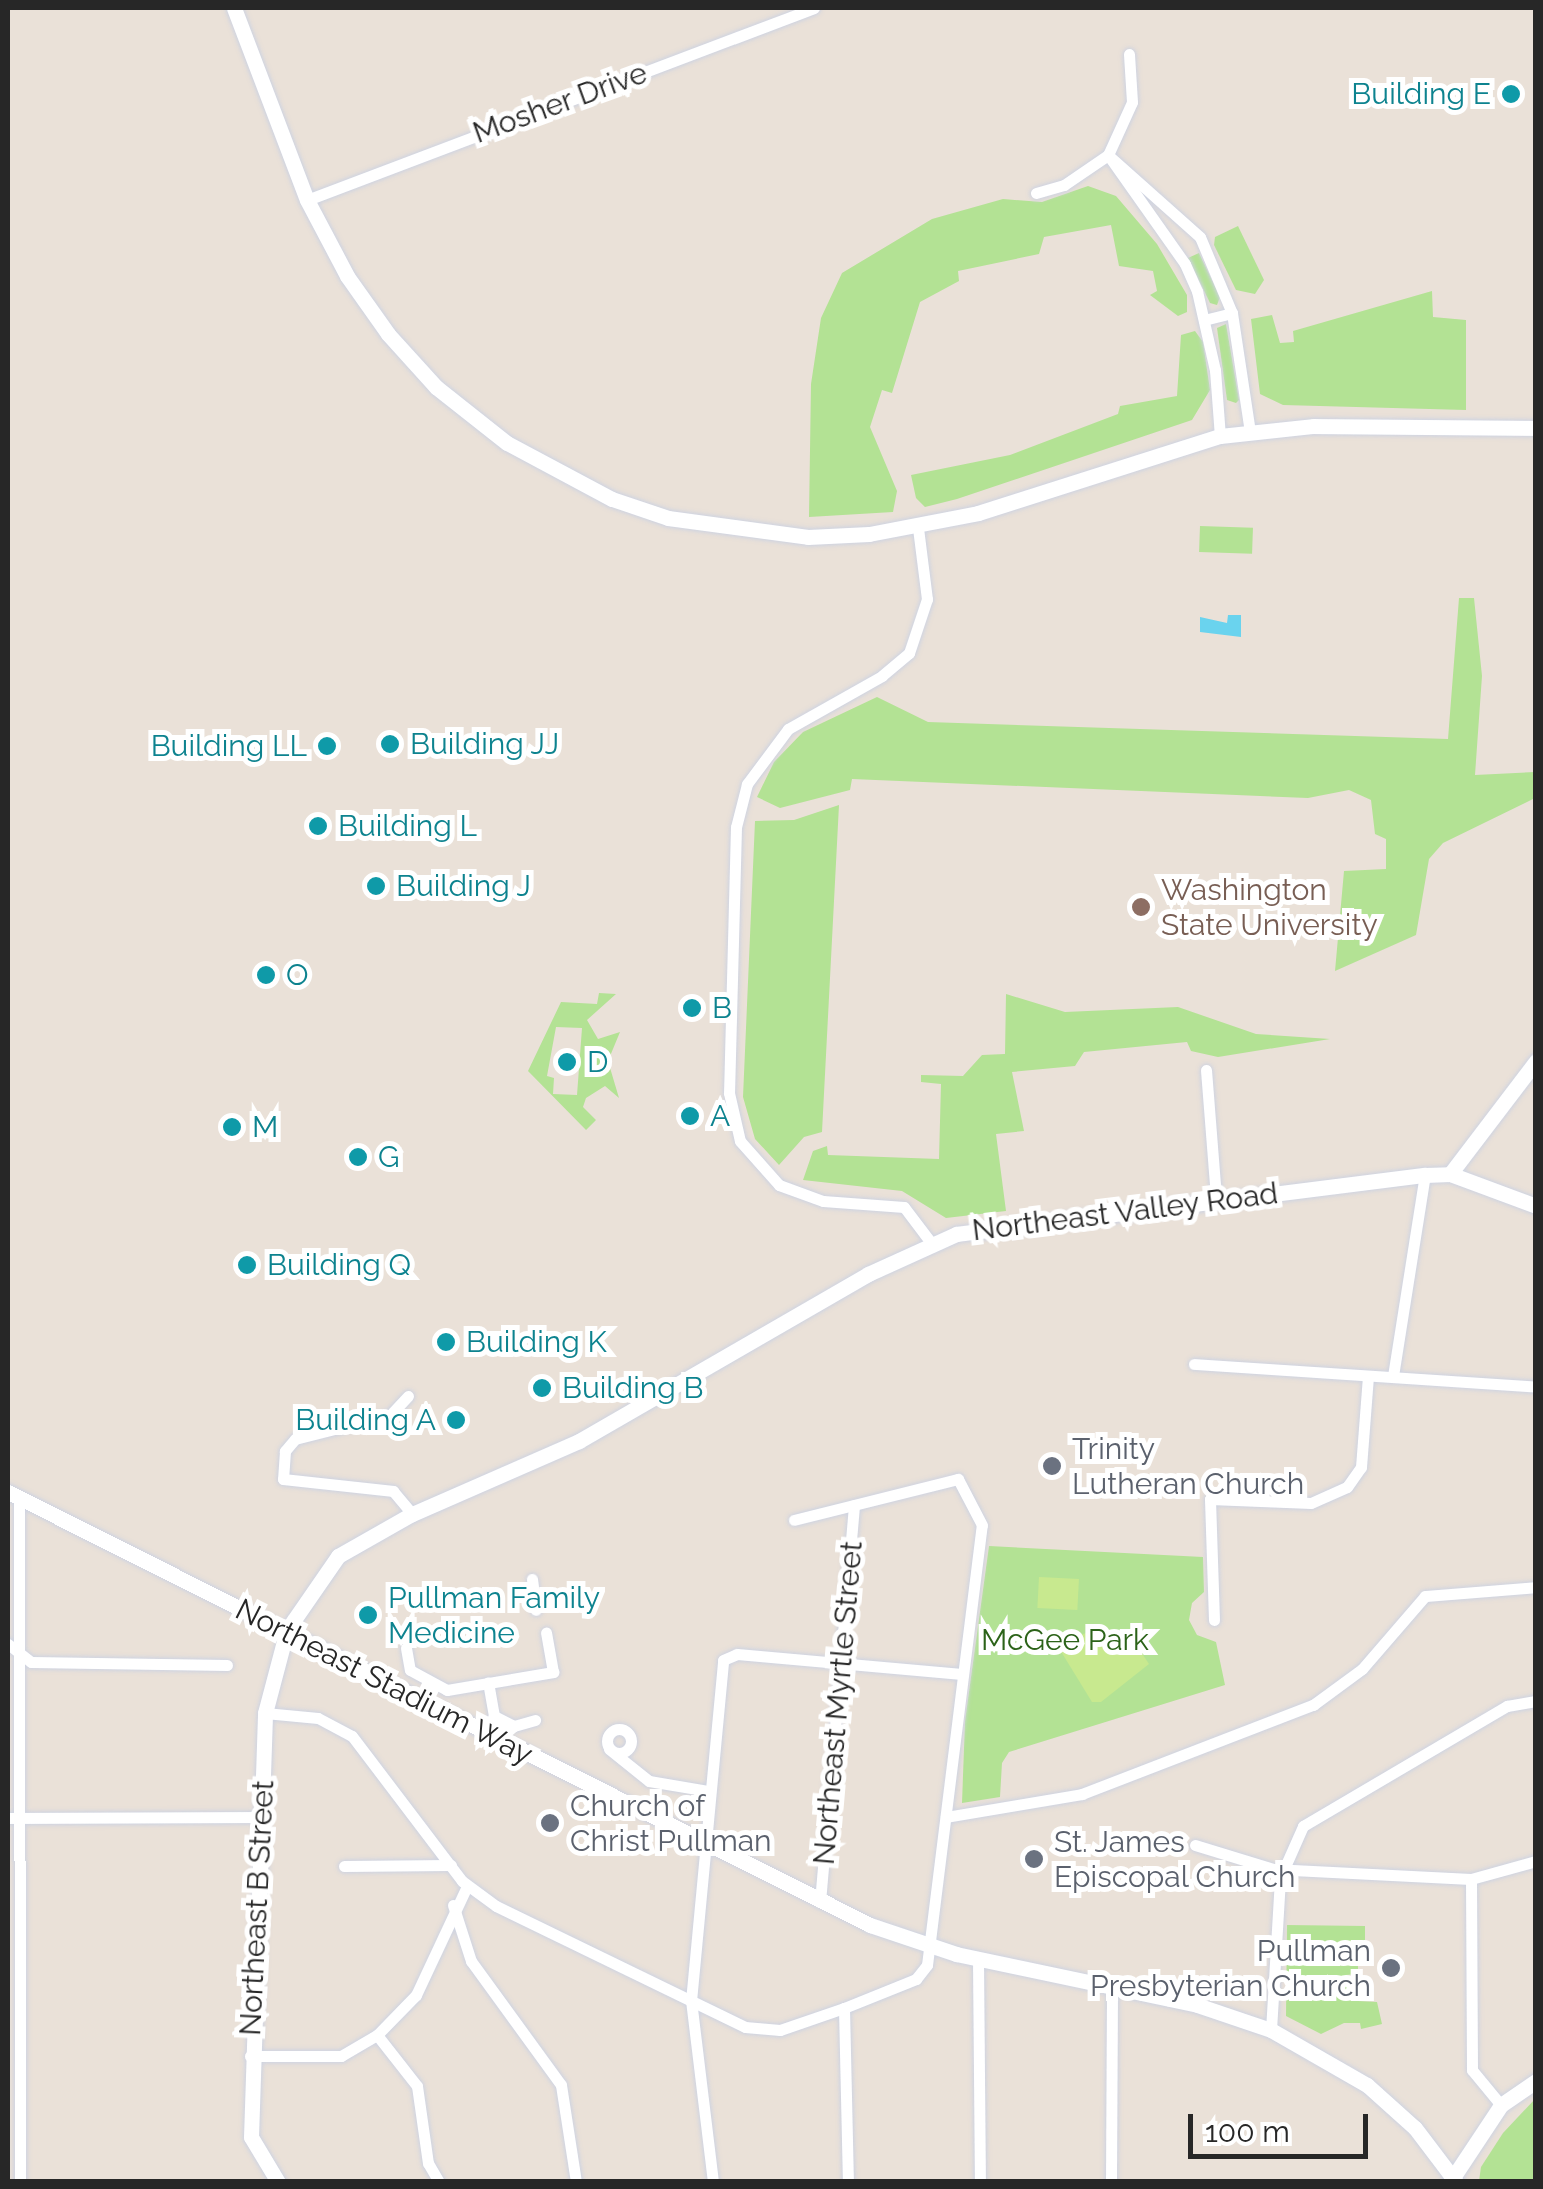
<!DOCTYPE html>
<html>
<head>
<meta charset="utf-8">
<style>
	body { margin:0 }
	#map { position:relative; width:1543px; height:2189px; overflow:hidden; background:#eae1d8; font-family:Raleway,sans-serif }
	div>[style] { position:absolute }
	[style*='--x'] { left:calc(var(--x)*1px); top:calc(var(--y)*1px); width:calc(var(--w)*1px); rotate:calc(var(--a)*1deg) }
	.green>* { inset:0; background:#b3e294; transform-origin:0 0 }
	.pitch>* { inset:0; background:#c8e98f; transform-origin:0 0 }
	.water>* { inset:0; background:#6ad3ee }
	.roads { filter:drop-shadow(0 0 2px #ced3e1) drop-shadow(0 0 2px #ced3e1) }
	.street>* { height:11px; margin:-5.5px; padding:0 5.5px; transform-origin:5.5px; border-radius:5.5px; background:#fff }
	.street>.ring { margin:-5.5px; padding:0; box-sizing:content-box; background:none; border:11px solid #fff; border-radius:50% }
	.secondary>* { height:15px; margin:-7.5px; padding:0 7.5px; transform-origin:7.5px; border-radius:7.5px; background:#fff }
	.dots>* { width:28px; height:28px; translate:-50% -50%; box-sizing:border-box; border:5px solid #fff; border-radius:50% }
	span { translate:-50% -50%; white-space:nowrap; text-align:center; line-height:1.15; -webkit-text-stroke:10px #fff; paint-order:stroke }
	.culture-label { font-size:30px; color:#0d838f }
	.right { translate:-100% -50%; text-align:right }
	.left { translate:0 -50%; text-align:left }
	.street-label { font-size:30px; color:#272727 }
	.education-label { font-size:30px; color:#785e54 }
	.worship-label { font-size:30px; color:#5b616d }
	.park-label { font-size:30px; color:#2c6319 }
	.frame { position:absolute; inset:0; border:10px solid #272727; pointer-events:none }
	.scale { position:absolute; left:1188px; top:2114px; width:180px; height:45px; box-sizing:border-box; border:5px solid #272727; border-top:0; padding-left:12px; font-size:30px; line-height:35px; white-space:nowrap; color:#272727; -webkit-text-stroke:8px #fff; paint-order:stroke }
</style>
</head>
<body>
<div id="map">
	<div class="green">
		<i style="clip-path:polygon(1088px 186px,1116px 196px,1157px 244px,1187px 295px,1187px 312px,1178px 316px,1150px 295px,1157px 291px,1153px 271px,1119px 266px,1111px 225px,1044px 237px,1039px 254px,958px 271px,959px 281px,920px 302px,892px 393px,882px 390px,870px 427px,897px 491px,893px 512px,809px 517px,811px 384px,821px 318px,842px 273px,932px 219px,1003px 199px,1042px 202px)"></i>
		<i style="clip-path:polygon(1238px 226px,1264px 280px,1255px 294px,1236px 290px,1214px 245px,1215px 237px)"></i>
		<i style="clip-path:polygon(1199px 253px,1220px 297px,1217px 305px,1210px 303px,1188px 258px)"></i>
		<i style="clip-path:polygon(1432px 291px,1433px 317px,1466px 320px,1466px 410px,1283px 405px,1260px 394px,1251px 319px,1272px 315px,1280px 343px,1294px 342px,1293px 331px)"></i>
		<i style="clip-path:polygon(1226px 324px,1239px 400px,1236px 403px,1227px 400px,1217px 328px)"></i>
		<i style="clip-path:polygon(1195px 331px,1203px 342px,1210px 390px,1192px 420px,957px 499px,925px 507px,916px 498px,911px 475px,1010px 455px,1118px 414px,1120px 406px,1177px 396px,1181px 335px)"></i>
		<i style="left:1200px;top:526px;width:53px;height:26px;rotate:2deg"></i>
		<i style="clip-path:polygon(1459px 598px,1474px 598px,1482px 676px,1475px 775px,1535px 772px,1535px 798px,1443px 843px,1429px 859px,1416px 935px,1335px 971px,1344px 871px,1386px 869px,1386px 839px,1375px 834px,1371px 800px,1349px 790px,1308px 798px,852px 779px,850px 790px,780px 808px,757px 797px,774px 762px,803px 732px,877px 697px,928px 722px,1448px 739px)"></i>
		<i style="clip-path:polygon(839px 805px,822px 1132px,804px 1137px,779px 1165px,755px 1139px,743px 1097px,755px 821px,794px 820px)"></i>
		<i style="clip-path:polygon(evenodd,599px 993px,616px 994px,587px 1020px,598px 1039px,620px 1032px,608px 1061px,619px 1098px,605px 1086px,586px 1098px,583px 1107px,596px 1120px,586px 1130px,528px 1071px,561px 1002px,597px 1004px,599px 993px,556px 1027px,582px 1028px,577px 1095px,553px 1094px,554px 1078px,547px 1076px,556px 1027px)"></i>
		<i style="clip-path:polygon(1006px 994px,1065px 1012px,1178px 1007px,1256px 1034px,1330px 1039px,1218px 1057px,1191px 1051px,1187px 1042px,1084px 1052px,1075px 1066px,1012px 1072px,1024px 1131px,996px 1134px,1006px 1211px,946px 1218px,902px 1191px,803px 1180px,813px 1151px,827px 1146px,828px 1155px,939px 1159px,941px 1084px,921px 1082px,921px 1075px,963px 1076px,982px 1055px,1005px 1054px)"></i>
		<i style="clip-path:polygon(989px 1546px,1203px 1557px,1204px 1592px,1192px 1603px,1189px 1620px,1197px 1635px,1216px 1642px,1225px 1685px,1009px 1752px,1002px 1763px,1000px 1797px,962px 1803px,965px 1721px)"></i>
		<i style="clip-path:polygon(1287px 1925px,1365px 1926px,1365px 1962px,1358px 1962px,1358px 1974px,1346px 1975px,1346px 1984px,1353px 1985px,1358px 2001px,1377px 2002px,1382px 2024px,1361px 2029px,1360px 2023px,1344px 2023px,1321px 2034px,1286px 2016px)"></i>
		<i style="clip-path:polygon(1535px 2099px,1535px 2181px,1479px 2181px,1481px 2167px,1503px 2133px)"></i>
	</div>
	<div class="pitch">
		<i style="left:1039px;top:1577px;width:40px;height:31px;rotate:3deg"></i>
		<i style="clip-path:polygon(1093px 1630px,1133px 1640px,1149px 1664px,1101px 1702px,1092px 1702px,1057px 1645px)"></i>
	</div>
	<div class="water">
		<i style="clip-path:polygon(1228px 615px,1241px 615px,1241px 637px,1200px 632px,1200px 617px,1227px 623px)"></i>
	</div>
	<div class="roads">
		<div class="street">
			<i style="--x:1108;--y:155;--w:123;--a:41.7"></i>
			<i style="--x:1200;--y:237;--w:82;--a:67.2"></i>
			<i style="--x:1232;--y:313;--w:120;--a:81.4"></i>
			<i style="--x:1111;--y:159;--w:128;--a:54.8"></i>
			<i style="--x:1185;--y:264;--w:30;--a:66"></i>
			<i style="--x:1197;--y:291;--w:81;--a:77.2"></i>
			<i style="--x:1215;--y:370;--w:66;--a:85.7"></i>
			<i style="--x:1036;--y:193;--w:29;--a:-16"></i>
			<i style="--x:1064;--y:185;--w:53;--a:-34.3"></i>
			<i style="--x:1108;--y:155;--w:58;--a:-65.6"></i>
			<i style="--x:1132;--y:102;--w:48;--a:-93.6"></i>
			<i style="--x:307;--y:200;--w:542;--a:-20.74"></i>
			<i style="--x:1204;--y:320;--w:29;--a:-14"></i>
			<i style="--x:918;--y:528;--w:72;--a:82.8"></i>
			<i style="--x:927;--y:599;--w:57;--a:108.4"></i>
			<i style="--x:909;--y:653;--w:35;--a:140"></i>
			<i style="--x:882;--y:676;--w:108;--a:150.6"></i>
			<i style="--x:788;--y:729;--w:69;--a:126.7"></i>
			<i style="--x:747;--y:784;--w:44;--a:104.3"></i>
			<i style="--x:736;--y:827;--w:266;--a:91.5"></i>
			<i style="--x:729;--y:1093;--w:49;--a:77.1"></i>
			<i style="--x:740;--y:1141;--w:59;--a:48.4"></i>
			<i style="--x:779;--y:1185;--w:47;--a:20"></i>
			<i style="--x:823;--y:1201;--w:81;--a:4.2"></i>
			<i style="--x:904;--y:1207;--w:46;--a:52.9"></i>
			<i style="--x:1206;--y:1070;--w:128;--a:85.5"></i>
			<i style="--x:1194;--y:1364;--w:343;--a:3.8"></i>
			<i style="--x:1393;--y:1376;--w:204;--a:-81"></i>
			<i style="--x:408;--y:1396;--w:26;--a:133"></i>
			<i style="--x:390;--y:1415;--w:98;--a:165.8"></i>
			<i style="--x:295;--y:1439;--w:16;--a:130"></i>
			<i style="--x:285;--y:1451;--w:28;--a:94"></i>
			<i style="--x:283;--y:1479;--w:111;--a:6.2"></i>
			<i style="--x:393;--y:1491;--w:30;--a:50"></i>
			<i style="--x:19;--y:1498;--w:684;--a:89.92"></i>
			<i style="--x:532;--y:1579;--w:31;--a:83"></i>
			<i style="--x:1214;--y:1620;--w:121;--a:-91.9"></i>
			<i style="--x:1210;--y:1499;--w:101;--a:2.3"></i>
			<i style="--x:1311;--y:1503;--w:39;--a:-24"></i>
			<i style="--x:1347;--y:1487;--w:24;--a:-55"></i>
			<i style="--x:1361;--y:1467;--w:91;--a:-85.6"></i>
			<i style="--x:8;--y:1644;--w:29;--a:38"></i>
			<i style="--x:31;--y:1662;--w:196;--a:0.9"></i>
			<i style="--x:406;--y:1648;--w:22;--a:80"></i>
			<i style="--x:410;--y:1670;--w:42;--a:28.4"></i>
			<i style="--x:447;--y:1690;--w:108;--a:-9.6"></i>
			<i style="--x:553;--y:1672;--w:40;--a:-100"></i>
			<i style="--x:265;--y:1713;--w:53;--a:5.4"></i>
			<i style="--x:318;--y:1718;--w:38;--a:28"></i>
			<i style="--x:352;--y:1736;--w:182;--a:52.8"></i>
			<i style="--x:462;--y:1881;--w:42;--a:36.3"></i>
			<i style="--x:496;--y:1906;--w:277;--a:25.9"></i>
			<i style="--x:745;--y:2027;--w:35;--a:5"></i>
			<i style="--x:780;--y:2030;--w:68;--a:-19"></i>
			<i style="--x:844;--y:2008;--w:78;--a:-21.9"></i>
			<i style="--x:916;--y:1979;--w:18;--a:-52"></i>
			<i style="--x:927;--y:1965;--w:443;--a:-82.9"></i>
			<i style="--x:982;--y:1525;--w:52;--a:-117.6"></i>
			<i style="--x:958;--y:1479;--w:169;--a:166"></i>
			<i style="--x:494;--y:1716;--w:22;--a:27"></i>
			<i style="--x:514;--y:1726;--w:22;--a:-16"></i>
			<i class="ring" style="left:607px;top:1729px;width:13px;height:13px"></i>
			<i style="--x:484;--y:1734;--w:21;--a:-61"></i>
			<i style="--x:494;--y:1716;--w:34;--a:-100"></i>
			<i style="--x:609;--y:1749;--w:51;--a:38.7"></i>
			<i style="--x:649;--y:1781;--w:61;--a:9.5"></i>
			<i style="--x:946;--y:1817;--w:138;--a:-9.6"></i>
			<i style="--x:1082;--y:1794;--w:248;--a:-21.1"></i>
			<i style="--x:1313;--y:1705;--w:61;--a:-36.3"></i>
			<i style="--x:1362;--y:1669;--w:96;--a:-49.2"></i>
			<i style="--x:1425;--y:1596;--w:111;--a:-4.6"></i>
			<i style="--x:8;--y:1818;--w:255;--a:-0.2"></i>
			<i style="--x:1195;--y:1845;--w:82;--a:17.1"></i>
			<i style="--x:1273;--y:1869;--w:198;--a:2.9"></i>
			<i style="--x:1471;--y:1879;--w:191;--a:89.7"></i>
			<i style="--x:1472;--y:2070;--w:45;--a:50.4"></i>
			<i style="--x:344;--y:1866;--w:107;--a:-0.5"></i>
			<i style="--x:1471;--y:1879;--w:67;--a:-15.5"></i>
			<i style="--x:820;--y:1902;--w:398;--a:-85.1"></i>
			<i style="--x:453;--y:1905;--w:59;--a:72.2"></i>
			<i style="--x:471;--y:1961;--w:153;--a:54"></i>
			<i style="--x:561;--y:2085;--w:98;--a:81.2"></i>
			<i style="--x:978;--y:1960;--w:222;--a:89.5"></i>
			<i style="--x:844;--y:2008;--w:174;--a:88.7"></i>
			<i style="--x:1271;--y:2030;--w:152;--a:-86.6"></i>
			<i style="--x:1280;--y:1878;--w:57;--a:-66.1"></i>
			<i style="--x:1303;--y:1826;--w:237;--a:-30.5"></i>
			<i style="--x:1507;--y:1706;--w:29;--a:-10"></i>
			<i style="--x:377;--y:2035;--w:65;--a:51.9"></i>
			<i style="--x:417;--y:2086;--w:78;--a:81.9"></i>
			<i style="--x:428;--y:2163;--w:22;--a:60"></i>
			<i style="--x:250;--y:2056;--w:91;--a:0"></i>
			<i style="--x:341;--y:2056;--w:42;--a:-30.3"></i>
			<i style="--x:377;--y:2035;--w:56;--a:-45.7"></i>
			<i style="--x:416;--y:1995;--w:120;--a:-64.9"></i>
			<i style="--x:713;--y:2182;--w:182;--a:-96.9"></i>
			<i style="--x:691;--y:2001;--w:342;--a:-84.6"></i>
			<i style="--x:723;--y:1660;--w:15;--a:-23"></i>
			<i style="--x:737;--y:1654;--w:223;--a:5.1"></i>
			<i style="--x:1111;--y:2182;--w:194;--a:-89.7"></i>
		</div>
		<div class="secondary">
			<i style="--x:234;--y:8;--w:205;--a:69.2"></i>
			<i style="--x:307;--y:200;--w:86;--a:62.2"></i>
			<i style="--x:347;--y:276;--w:71;--a:54.7"></i>
			<i style="--x:388;--y:334;--w:72;--a:47.8"></i>
			<i style="--x:436;--y:387;--w:90;--a:38.3"></i>
			<i style="--x:507;--y:443;--w:119;--a:28.1"></i>
			<i style="--x:612;--y:499;--w:59;--a:18.7"></i>
			<i style="--x:668;--y:518;--w:141;--a:7.7"></i>
			<i style="--x:808;--y:537;--w:61;--a:-2.8"></i>
			<i style="--x:869;--y:534;--w:111;--a:-10.9"></i>
			<i style="--x:978;--y:513;--w:254;--a:-17.7"></i>
			<i style="--x:1220;--y:436;--w:95;--a:-6.1"></i>
			<i style="--x:1314;--y:426;--w:222;--a:0.5"></i>
			<i style="--x:1450;--y:1174;--w:142;--a:-52.7"></i>
			<i style="--x:8;--y:1492;--w:965;--a:26.67"></i>
			<i style="--x:870;--y:1925;--w:91;--a:18.6"></i>
			<i style="--x:956;--y:1954;--w:246;--a:11.9"></i>
			<i style="--x:1197;--y:2005;--w:78;--a:18.7"></i>
			<i style="--x:1271;--y:2030;--w:111;--a:29.8"></i>
			<i style="--x:1367;--y:2085;--w:64;--a:41.9"></i>
			<i style="--x:1415;--y:2128;--w:68;--a:52.8"></i>
			<i style="--x:278;--y:2182;--w:52;--a:-121"></i>
			<i style="--x:251;--y:2137;--w:424;--a:-88.1"></i>
			<i style="--x:265;--y:1713;--w:86;--a:-75.2"></i>
			<i style="--x:287;--y:1630;--w:90;--a:-55.4"></i>
			<i style="--x:338;--y:1556;--w:85;--a:-29.6"></i>
			<i style="--x:412;--y:1514;--w:182;--a:-23.6"></i>
			<i style="--x:579;--y:1441;--w:334;--a:-30"></i>
			<i style="--x:868;--y:1274;--w:97;--a:-24.4"></i>
			<i style="--x:956;--y:1234;--w:473;--a:-7.2"></i>
			<i style="--x:1425;--y:1175;--w:25;--a:-2"></i>
			<i style="--x:1450;--y:1174;--w:92;--a:20.4"></i>
			<i style="--x:1450;--y:2182;--w:92;--a:-56.5"></i>
			<i style="--x:1501;--y:2105;--w:42;--a:-34.4"></i>
		</div>
	</div>
	<div class="dots">
		<i style="left:1511px;top:94px;background:#0f9aa8"></i>
		<i style="left:390px;top:744px;background:#0f9aa8"></i>
		<i style="left:327px;top:746px;background:#0f9aa8"></i>
		<i style="left:318px;top:826px;background:#0f9aa8"></i>
		<i style="left:376px;top:886px;background:#0f9aa8"></i>
		<i style="left:1141px;top:907px;background:#8d6e63"></i>
		<i style="left:266px;top:975px;background:#0f9aa8"></i>
		<i style="left:692px;top:1008px;background:#0f9aa8"></i>
		<i style="left:567px;top:1062px;background:#0f9aa8"></i>
		<i style="left:690px;top:1116px;background:#0f9aa8"></i>
		<i style="left:232px;top:1127px;background:#0f9aa8"></i>
		<i style="left:358px;top:1157px;background:#0f9aa8"></i>
		<i style="left:247px;top:1265px;background:#0f9aa8"></i>
		<i style="left:446px;top:1342px;background:#0f9aa8"></i>
		<i style="left:542px;top:1388px;background:#0f9aa8"></i>
		<i style="left:456px;top:1420px;background:#0f9aa8"></i>
		<i style="left:1052px;top:1466px;background:#6b7280"></i>
		<i style="left:368px;top:1615px;background:#0f9aa8"></i>
		<i style="left:550px;top:1823px;background:#6b7280"></i>
		<i style="left:1034px;top:1859px;background:#6b7280"></i>
		<i style="left:1391px;top:1968px;background:#6b7280"></i>
	</div>
	<div class="culture-label">
		<span class="right" style="left:1491px;top:94px">Building E</span>
		<span class="left" style="left:410px;top:744px">Building JJ</span>
		<span class="right" style="left:307px;top:746px">Building LL</span>
		<span class="left" style="left:338px;top:826px">Building L</span>
		<span class="left" style="left:396px;top:886px">Building J</span>
		<span class="left" style="left:286px;top:975px">O</span>
		<span class="left" style="left:712px;top:1008px">B</span>
		<span class="left" style="left:587px;top:1062px">D</span>
		<span class="left" style="left:710px;top:1116px">A</span>
		<span class="left" style="left:252px;top:1127px">M</span>
		<span class="left" style="left:378px;top:1157px">G</span>
		<span class="left" style="left:267px;top:1265px">Building Q</span>
		<span class="left" style="left:466px;top:1342px">Building K</span>
		<span class="left" style="left:562px;top:1388px">Building B</span>
		<span class="right" style="left:436px;top:1420px">Building A</span>
		<span class="left" style="left:388px;top:1615px">Pullman Family<br>Medicine</span>
	</div>
	<div class="street-label">
		<span style="left:560px;top:103px;rotate:-20deg">Mosher Drive</span>
		<span style="left:1125px;top:1212px;rotate:-7deg">Northeast Valley Road</span>
		<span style="left:384px;top:1682px;rotate:27deg">Northeast Stadium Way</span>
		<span style="left:838px;top:1703px;rotate:-85deg">Northeast Myrtle Street</span>
		<span style="left:257px;top:1908px;rotate:-87deg">Northeast B Street</span>
	</div>
	<div class="education-label">
		<span class="left" style="left:1161px;top:907px">Washington<br>State University</span>
	</div>
	<div class="worship-label">
		<span class="left" style="left:1072px;top:1466px">Trinity<br>Lutheran Church</span>
		<span class="left" style="left:570px;top:1823px">Church of<br>Christ Pullman</span>
		<span class="left" style="left:1054px;top:1859px">St. James<br>Episcopal Church</span>
		<span class="right" style="left:1371px;top:1968px">Pullman<br>Presbyterian Church</span>
	</div>
	<div class="park-label">
		<span style="left:1065px;top:1640px">McGee Park</span>
	</div>
	<div class="frame"></div>
	<div class="scale">100 m</div>
</div>
</body>
</html>
